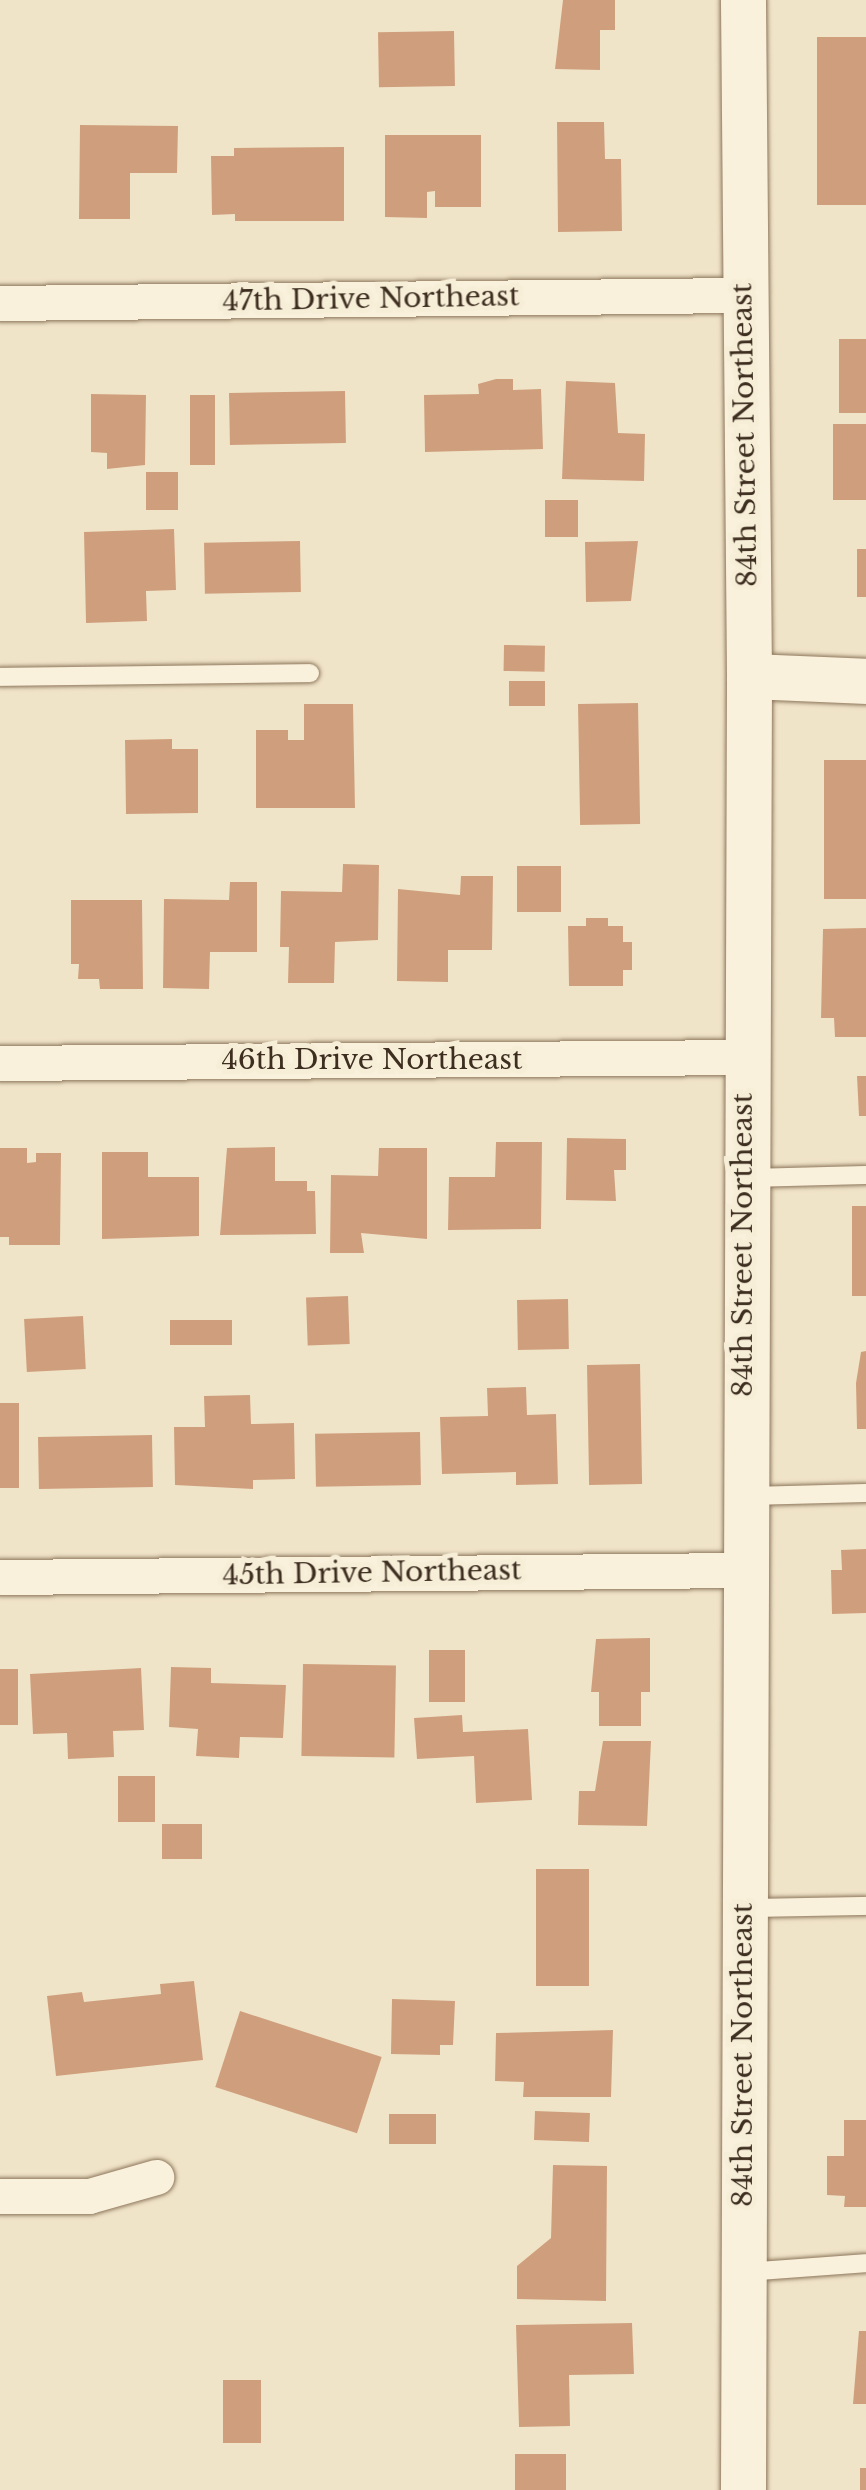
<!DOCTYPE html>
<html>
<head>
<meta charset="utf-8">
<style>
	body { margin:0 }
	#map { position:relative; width:866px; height:2490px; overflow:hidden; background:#f0e4c8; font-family:"Libre Baskerville",serif }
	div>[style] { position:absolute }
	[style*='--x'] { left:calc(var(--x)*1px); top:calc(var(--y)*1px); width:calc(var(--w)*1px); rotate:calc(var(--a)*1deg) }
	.building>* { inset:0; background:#cf9f7d; transform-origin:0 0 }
	.roads { filter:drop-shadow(0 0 2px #8d765c) drop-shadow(0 0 2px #8d765c) }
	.service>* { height:18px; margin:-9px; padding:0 9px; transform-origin:9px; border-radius:9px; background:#faf1dc }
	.minor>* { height:35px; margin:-17.5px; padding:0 17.5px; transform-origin:17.5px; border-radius:17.5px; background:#faf1dc }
	.tertiary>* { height:45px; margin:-22.5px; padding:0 22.5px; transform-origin:22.5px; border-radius:22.5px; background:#faf1dc }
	span { translate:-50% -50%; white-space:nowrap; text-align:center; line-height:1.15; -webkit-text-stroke:10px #f7eed8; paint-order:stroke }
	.street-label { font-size:28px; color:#3d2e20 }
</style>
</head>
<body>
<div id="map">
	<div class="building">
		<i style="clip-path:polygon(563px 0,615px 0,615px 30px,600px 30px,600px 70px,555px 69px)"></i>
		<i style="left:454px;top:31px;width:55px;height:76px;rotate:89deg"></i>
		<i style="left:817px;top:37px;width:49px;height:168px"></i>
		<i style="clip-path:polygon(557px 122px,604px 122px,605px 159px,621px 159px,622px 231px,558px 232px)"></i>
		<i style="clip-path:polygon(80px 125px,178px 126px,177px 173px,130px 173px,130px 219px,79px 219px)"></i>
		<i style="clip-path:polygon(385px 135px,481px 135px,481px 207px,435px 207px,435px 191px,427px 192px,427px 218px,385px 217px)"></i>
		<i style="clip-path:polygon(344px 147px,344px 221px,235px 221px,235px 214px,212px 215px,211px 156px,234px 156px,234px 148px)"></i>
		<i style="left:866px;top:339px;width:74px;height:27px;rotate:90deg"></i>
		<i style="clip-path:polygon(496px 379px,513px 379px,513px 390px,541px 389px,543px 449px,425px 452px,424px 395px,479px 394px,478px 384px)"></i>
		<i style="clip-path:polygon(566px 381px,615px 383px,618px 433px,645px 434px,644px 481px,562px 479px)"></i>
		<i style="left:345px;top:391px;width:52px;height:116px;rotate:89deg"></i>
		<i style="clip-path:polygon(91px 394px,146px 395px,145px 465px,107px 469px,107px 453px,91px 452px)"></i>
		<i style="left:190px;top:395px;width:25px;height:70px"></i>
		<i style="left:866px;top:424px;width:76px;height:33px;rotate:90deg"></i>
		<i style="left:146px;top:472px;width:32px;height:38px"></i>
		<i style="left:545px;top:500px;width:33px;height:37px"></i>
		<i style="clip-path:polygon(174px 529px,176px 590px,146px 591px,147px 621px,86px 623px,84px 532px)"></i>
		<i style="left:300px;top:541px;width:51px;height:96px;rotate:89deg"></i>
		<i style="clip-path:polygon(638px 541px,631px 601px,586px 602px,585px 542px)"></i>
		<i style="left:857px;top:549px;width:9px;height:48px"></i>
		<i style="left:504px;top:645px;width:41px;height:26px;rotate:1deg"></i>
		<i style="left:509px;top:681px;width:36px;height:25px"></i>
		<i style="left:638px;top:703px;width:121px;height:60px;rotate:89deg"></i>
		<i style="clip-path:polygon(304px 704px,353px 704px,355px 808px,256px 808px,256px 730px,288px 730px,288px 740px,304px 740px)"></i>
		<i style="clip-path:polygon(172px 739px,172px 749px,198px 749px,198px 813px,126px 814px,125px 740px)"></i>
		<i style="left:866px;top:760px;width:139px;height:42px;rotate:90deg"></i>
		<i style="clip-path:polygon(343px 864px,379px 865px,378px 940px,335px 942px,334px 983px,288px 983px,289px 947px,280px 947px,281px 891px,342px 892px)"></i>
		<i style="left:517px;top:866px;width:44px;height:46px"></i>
		<i style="clip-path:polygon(461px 876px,493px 876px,492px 950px,448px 950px,448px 982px,397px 981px,398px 889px,460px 895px)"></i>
		<i style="clip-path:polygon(230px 882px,257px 882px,257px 952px,210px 952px,209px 989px,163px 988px,164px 899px,229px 900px)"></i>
		<i style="clip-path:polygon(71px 900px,142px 900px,143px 989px,100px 989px,99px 979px,78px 979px,79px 964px,71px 964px)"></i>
		<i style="clip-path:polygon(586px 918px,608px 918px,608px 926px,623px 926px,623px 942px,632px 942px,632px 970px,623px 970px,623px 986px,569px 986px,568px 926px,586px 926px)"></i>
		<i style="clip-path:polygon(866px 928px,866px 1037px,835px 1037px,834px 1018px,821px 1018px,823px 929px)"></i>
		<i style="clip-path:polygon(857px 1076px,866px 1076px,866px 1116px,859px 1116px)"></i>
		<i style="clip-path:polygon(567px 1138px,626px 1139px,626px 1170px,614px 1170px,616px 1201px,566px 1200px)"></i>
		<i style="clip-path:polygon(496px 1142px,542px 1142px,541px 1229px,448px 1230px,449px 1177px,495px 1177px)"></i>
		<i style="clip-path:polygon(275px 1147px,275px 1181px,307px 1181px,307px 1191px,315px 1191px,316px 1234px,220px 1235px,227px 1148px)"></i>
		<i style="clip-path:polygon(0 1148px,27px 1148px,27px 1163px,36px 1162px,36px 1153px,61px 1153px,60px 1245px,9px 1245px,9px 1237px,0 1237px)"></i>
		<i style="clip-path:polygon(379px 1148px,427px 1148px,427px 1239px,361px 1233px,364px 1253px,330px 1253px,331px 1175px,378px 1176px)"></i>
		<i style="clip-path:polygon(102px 1152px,148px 1152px,148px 1177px,199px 1177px,199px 1236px,102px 1239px)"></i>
		<i style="left:852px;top:1206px;width:14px;height:90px"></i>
		<i style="left:348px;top:1296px;width:48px;height:42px;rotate:88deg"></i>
		<i style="left:568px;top:1299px;width:50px;height:51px;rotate:89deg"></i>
		<i style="left:83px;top:1316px;width:53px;height:59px;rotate:87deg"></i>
		<i style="left:232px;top:1320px;width:25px;height:62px;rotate:90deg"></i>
		<i style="clip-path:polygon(866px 1351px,866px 1429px,857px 1429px,856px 1383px,861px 1352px)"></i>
		<i style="left:640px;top:1364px;width:120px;height:53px;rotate:89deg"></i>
		<i style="clip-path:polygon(526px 1387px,527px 1415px,556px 1414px,558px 1484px,516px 1485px,516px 1472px,442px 1474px,440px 1417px,488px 1416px,487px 1388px)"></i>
		<i style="clip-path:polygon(250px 1395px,251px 1424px,294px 1423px,295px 1479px,253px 1480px,253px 1489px,175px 1485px,174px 1427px,205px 1427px,204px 1396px)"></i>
		<i style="left:0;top:1403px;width:19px;height:85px"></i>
		<i style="left:420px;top:1432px;width:53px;height:105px;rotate:89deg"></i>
		<i style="left:152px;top:1435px;width:52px;height:114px;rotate:89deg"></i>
		<i style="clip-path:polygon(866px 1549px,866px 1613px,832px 1614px,831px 1570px,842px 1570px,841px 1550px)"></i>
		<i style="clip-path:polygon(650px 1638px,650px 1692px,641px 1692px,641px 1726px,599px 1726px,599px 1692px,591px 1692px,596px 1639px)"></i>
		<i style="left:429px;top:1650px;width:36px;height:52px"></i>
		<i style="left:303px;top:1664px;width:93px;height:92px;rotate:1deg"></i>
		<i style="clip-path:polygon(171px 1667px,211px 1668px,211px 1683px,286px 1685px,283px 1738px,240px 1737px,239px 1758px,196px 1756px,198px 1729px,169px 1727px)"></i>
		<i style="clip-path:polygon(141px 1668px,144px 1730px,113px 1731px,114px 1757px,68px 1759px,67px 1733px,33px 1734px,30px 1674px)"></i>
		<i style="left:0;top:1669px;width:18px;height:56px"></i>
		<i style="clip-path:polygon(462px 1715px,463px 1732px,528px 1729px,532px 1800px,476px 1803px,474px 1756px,417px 1759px,414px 1718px)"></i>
		<i style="clip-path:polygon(603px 1741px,651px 1741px,647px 1826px,578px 1825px,579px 1791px,595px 1791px)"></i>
		<i style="left:118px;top:1776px;width:37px;height:46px"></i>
		<i style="left:162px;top:1824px;width:40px;height:35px"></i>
		<i style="left:589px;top:1869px;width:117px;height:53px;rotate:90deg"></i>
		<i style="clip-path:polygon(194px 1981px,203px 2060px,56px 2076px,47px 1996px,82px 1992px,84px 2002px,161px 1994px,160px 1984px)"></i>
		<i style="clip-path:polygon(392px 1999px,455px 2001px,453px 2045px,440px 2045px,440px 2055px,391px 2054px)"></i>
		<i style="left:240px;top:2011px;width:149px;height:80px;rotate:18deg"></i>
		<i style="clip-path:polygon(613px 2030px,611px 2097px,523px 2097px,524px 2082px,495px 2081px,496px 2033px)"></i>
		<i style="left:535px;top:2111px;width:55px;height:29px;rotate:2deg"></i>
		<i style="left:389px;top:2114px;width:47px;height:30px"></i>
		<i style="clip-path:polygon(844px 2120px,866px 2120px,866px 2207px,844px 2207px,845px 2196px,827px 2195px,827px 2156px,844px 2156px)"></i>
		<i style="clip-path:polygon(553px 2165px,607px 2166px,606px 2301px,517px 2299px,517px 2266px,551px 2238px)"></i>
		<i style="clip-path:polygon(632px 2323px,634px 2374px,569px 2375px,570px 2426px,519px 2427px,516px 2325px)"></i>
		<i style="clip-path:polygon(859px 2331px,866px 2331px,866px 2404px,853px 2404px)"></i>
		<i style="left:223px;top:2380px;width:38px;height:63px"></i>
		<i style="left:515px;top:2454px;width:51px;height:36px"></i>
		<i style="left:860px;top:2468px;width:6px;height:22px"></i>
	</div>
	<div class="roads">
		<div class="service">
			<i style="--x:0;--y:677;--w:310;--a:-0.7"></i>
			<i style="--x:749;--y:1178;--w:117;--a:-1.5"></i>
			<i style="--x:749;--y:1496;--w:117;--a:-1.5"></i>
			<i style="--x:747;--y:1908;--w:119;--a:-1"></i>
			<i style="--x:744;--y:2272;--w:122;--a:-4.2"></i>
		</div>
		<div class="minor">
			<i style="--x:0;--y:303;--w:743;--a:-0.62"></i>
			<i style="--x:0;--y:1063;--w:743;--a:-0.46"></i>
			<i style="--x:0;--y:1577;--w:743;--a:-0.54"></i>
			<i style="--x:0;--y:2196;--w:89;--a:0"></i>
			<i style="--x:89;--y:2196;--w:70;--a:-15.8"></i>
		</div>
		<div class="tertiary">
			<i style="--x:749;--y:676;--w:117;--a:2.4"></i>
			<i style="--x:743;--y:2490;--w:1814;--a:-89.81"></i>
			<i style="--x:749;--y:676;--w:676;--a:-90.51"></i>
		</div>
	</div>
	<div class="street-label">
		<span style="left:371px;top:299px;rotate:-1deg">47th Drive Northeast</span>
		<span style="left:745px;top:435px;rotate:-91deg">84th Street Northeast</span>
		<span style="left:372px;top:1060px">46th Drive Northeast</span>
		<span style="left:743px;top:1245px;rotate:-90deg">84th Street Northeast</span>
		<span style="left:372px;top:1573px;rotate:-1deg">45th Drive Northeast</span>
		<span style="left:743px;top:2055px;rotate:-90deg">84th Street Northeast</span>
	</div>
</div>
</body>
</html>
